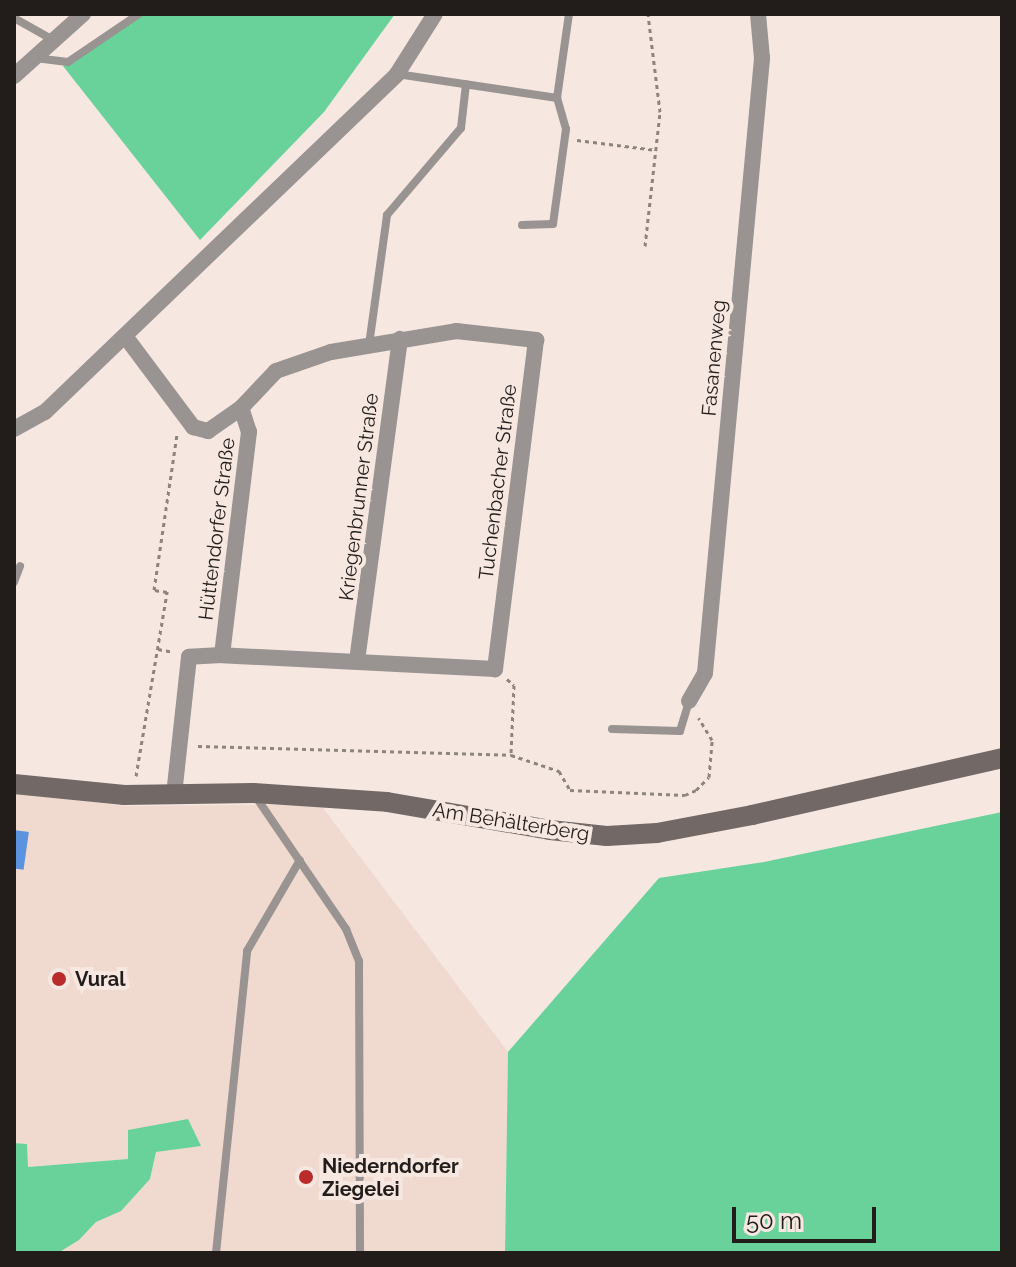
<!DOCTYPE html>
<html>
<head>
<meta charset="utf-8">
<style>
	body { margin:0 }
	#map { position:relative; width:1016px; height:1267px; overflow:hidden; background:#f6e7e1; font-family:Raleway,sans-serif }
	div>[style] { position:absolute }
	[style*='--x'] { left:calc(var(--x)*1px); top:calc(var(--y)*1px); width:calc(var(--w)*1px); rotate:calc(var(--a)*1deg) }
	.built>* { inset:0; background:#f0dad0 }
	.forest>* { inset:0; background:#68d29a }
	.water>* { inset:0; background:#5c93df; transform-origin:0 0 }
	.path>* { height:3px; margin-top:-1.5px; transform-origin:0; background:repeating-linear-gradient(90deg,#8e847f 0 4px,transparent 0 8px) }
	.lane>* { height:8px; margin:-4px; padding:0 4px; transform-origin:4px; border-radius:4px; background:#999391 }
	.street>* { height:16px; margin:-8px; padding:0 8px; transform-origin:8px; border-radius:8px; background:#999391 }
	.secondary>* { height:20px; margin:-10px; padding:0 10px; transform-origin:10px; border-radius:10px; background:#726967 }
	.dots>* { width:22px; height:22px; translate:-50% -50%; box-sizing:border-box; border:4px solid #f6e7e1; border-radius:50% }
	span { translate:-50% -50%; white-space:nowrap; text-align:center; line-height:1.15; -webkit-text-stroke:8px #f6e7e1; paint-order:stroke }
	.street-label { font-size:20px; color:#221d1a }
	.poi-label { font-size:20px; color:#221d1a; font-weight:700 }
	.left { translate:0 -50%; text-align:left }
	.frame { position:absolute; inset:0; border:16px solid #221d1a; pointer-events:none }
	.scale { position:absolute; left:732px; top:1207px; width:144px; height:36px; box-sizing:border-box; border:4px solid #221d1a; border-top:0; padding-left:10px; font-size:24px; line-height:28px; white-space:nowrap; color:#221d1a; -webkit-text-stroke:6px #f6e7e1; paint-order:stroke }
</style>
</head>
<body>
<div id="map">
	<div class="built">
		<i style="clip-path:polygon(14px 793px,127px 806px,320px 804px,508px 1052px,505px 1253px,58px 1253px,79px 1240px,96px 1222px,121px 1210px,150px 1179px,156px 1152px,200px 1145px,187px 1119px,128px 1159px,27px 1167px,27px 1144px,14px 1143px)"></i>
	</div>
	<div class="forest">
		<i style="clip-path:polygon(135px 14px,395px 14px,324px 112px,200px 240px,63px 66px)"></i>
		<i style="clip-path:polygon(1002px 812px,1002px 1253px,505px 1253px,508px 1052px,659px 878px,764px 862px)"></i>
		<i style="clip-path:polygon(188px 1119px,201px 1146px,156px 1152px,150px 1179px,121px 1211px,96px 1222px,79px 1240px,58px 1253px,14px 1253px,14px 1143px,27px 1144px,28px 1167px,128px 1159px,128px 1130px)"></i>
	</div>
	<div class="water">
		<i style="left:14px;top:830px;width:15px;height:38px;rotate:8deg"></i>
	</div>
	<div class="path">
		<i style="--x:577;--y:140;--w:80;--a:7.2"></i>
		<i style="--x:645;--y:246;--w:135;--a:-83.6"></i>
		<i style="--x:660;--y:112;--w:99;--a:-97"></i>
		<i style="--x:158;--y:649;--w:16;--a:11"></i>
		<i style="--x:507;--y:679;--w:9;--a:41"></i>
		<i style="--x:514;--y:685;--w:70;--a:92.5"></i>
		<i style="--x:511;--y:755;--w:51;--a:18.4"></i>
		<i style="--x:559;--y:771;--w:22;--a:60"></i>
		<i style="--x:570;--y:790;--w:115;--a:2.5"></i>
		<i style="--x:685;--y:795;--w:12;--a:-24"></i>
		<i style="--x:696;--y:790;--w:18;--a:-45"></i>
		<i style="--x:709;--y:777;--w:37;--a:-85"></i>
		<i style="--x:712;--y:740;--w:26;--a:-121"></i>
		<i style="--x:198;--y:746;--w:313;--a:1.6"></i>
		<i style="--x:136;--y:776;--w:187;--a:-80.4"></i>
		<i style="--x:167;--y:592;--w:13;--a:-171"></i>
		<i style="--x:154;--y:590;--w:157;--a:-81.6"></i>
	</div>
	<div class="lane">
		<i style="--x:14;--y:18;--w:45;--a:29.4"></i>
		<i style="--x:35;--y:58;--w:33;--a:7"></i>
		<i style="--x:68;--y:62;--w:86;--a:-34.1"></i>
		<i style="--x:397;--y:74;--w:162;--a:8.5"></i>
		<i style="--x:522;--y:225;--w:31;--a:-2"></i>
		<i style="--x:553;--y:224;--w:96;--a:-82.2"></i>
		<i style="--x:566;--y:129;--w:32;--a:-106"></i>
		<i style="--x:557;--y:98;--w:85;--a:-81.9"></i>
		<i style="--x:369;--y:345;--w:131;--a:-82.1"></i>
		<i style="--x:387;--y:215;--w:114;--a:-49.6"></i>
		<i style="--x:461;--y:128;--w:44;--a:-83.5"></i>
		<i style="--x:14;--y:582;--w:17;--a:-69"></i>
		<i style="--x:612;--y:729;--w:68;--a:1.7"></i>
		<i style="--x:680;--y:731;--w:31;--a:-73"></i>
		<i style="--x:256;--y:797;--w:160;--a:55.7"></i>
		<i style="--x:346;--y:929;--w:35;--a:68"></i>
		<i style="--x:359;--y:961;--w:292;--a:89.8"></i>
		<i style="--x:216;--y:1253;--w:304;--a:-84.1"></i>
		<i style="--x:247;--y:951;--w:105;--a:-59.8"></i>
	</div>
	<div class="street">
		<i style="--x:14;--y:76;--w:93;--a:-41.9"></i>
		<i style="--x:125;--y:336;--w:114;--a:53.2"></i>
		<i style="--x:193;--y:427;--w:16;--a:15"></i>
		<i style="--x:208;--y:431;--w:40;--a:-34.9"></i>
		<i style="--x:241;--y:408;--w:51;--a:-46.6"></i>
		<i style="--x:276;--y:371;--w:58;--a:-19.1"></i>
		<i style="--x:331;--y:352;--w:127;--a:-9.5"></i>
		<i style="--x:456;--y:331;--w:81;--a:6.4"></i>
		<i style="--x:536;--y:340;--w:332;--a:97.1"></i>
		<i style="--x:495;--y:669;--w:273;--a:-177.1"></i>
		<i style="--x:222;--y:655;--w:33;--a:177"></i>
		<i style="--x:189;--y:657;--w:138;--a:96.2"></i>
		<i style="--x:14;--y:429;--w:35;--a:-29"></i>
		<i style="--x:45;--y:412;--w:488;--a:-43.8"></i>
		<i style="--x:397;--y:74;--w:71;--a:-57.7"></i>
		<i style="--x:222;--y:655;--w:225;--a:-83.1"></i>
		<i style="--x:249;--y:432;--w:25;--a:-108"></i>
		<i style="--x:357;--y:661;--w:325;--a:-82.4"></i>
		<i style="--x:689;--y:701;--w:32;--a:-60"></i>
		<i style="--x:705;--y:673;--w:618;--a:-84.7"></i>
		<i style="--x:762;--y:58;--w:44;--a:-95.2"></i>
	</div>
	<div class="secondary">
		<i style="--x:14;--y:784;--w:111;--a:5.7"></i>
		<i style="--x:124;--y:795;--w:129;--a:-0.9"></i>
		<i style="--x:253;--y:793;--w:134;--a:3.8"></i>
		<i style="--x:387;--y:802;--w:165;--a:9.7"></i>
		<i style="--x:550;--y:830;--w:57;--a:6"></i>
		<i style="--x:607;--y:836;--w:50;--a:-3.4"></i>
		<i style="--x:657;--y:833;--w:97;--a:-10.7"></i>
		<i style="--x:752;--y:815;--w:256;--a:-12.8"></i>
	</div>
	<div class="dots">
		<i style="left:59px;top:979px;background:#ba2b2b"></i>
		<i style="left:306px;top:1177px;background:#ba2b2b"></i>
	</div>
	<div class="street-label">
		<span style="left:714px;top:358px;rotate:-85deg">Fasanenweg</span>
		<span style="left:498px;top:482px;rotate:-83deg">Tuchenbacher Straße</span>
		<span style="left:359px;top:497px;rotate:-83deg">Kriegenbrunner Straße</span>
		<span style="left:217px;top:529px;rotate:-83deg">Hüttendorfer Straße</span>
		<span style="left:511px;top:822px;rotate:9deg">Am Behälterberg</span>
	</div>
	<div class="poi-label">
		<span class="left" style="left:75px;top:979px">Vural</span>
		<span class="left" style="left:322px;top:1178px">Niederndorfer<br>Ziegelei</span>
	</div>
	<div class="frame"></div>
	<div class="scale">50 m</div>
</div>
</body>
</html>
